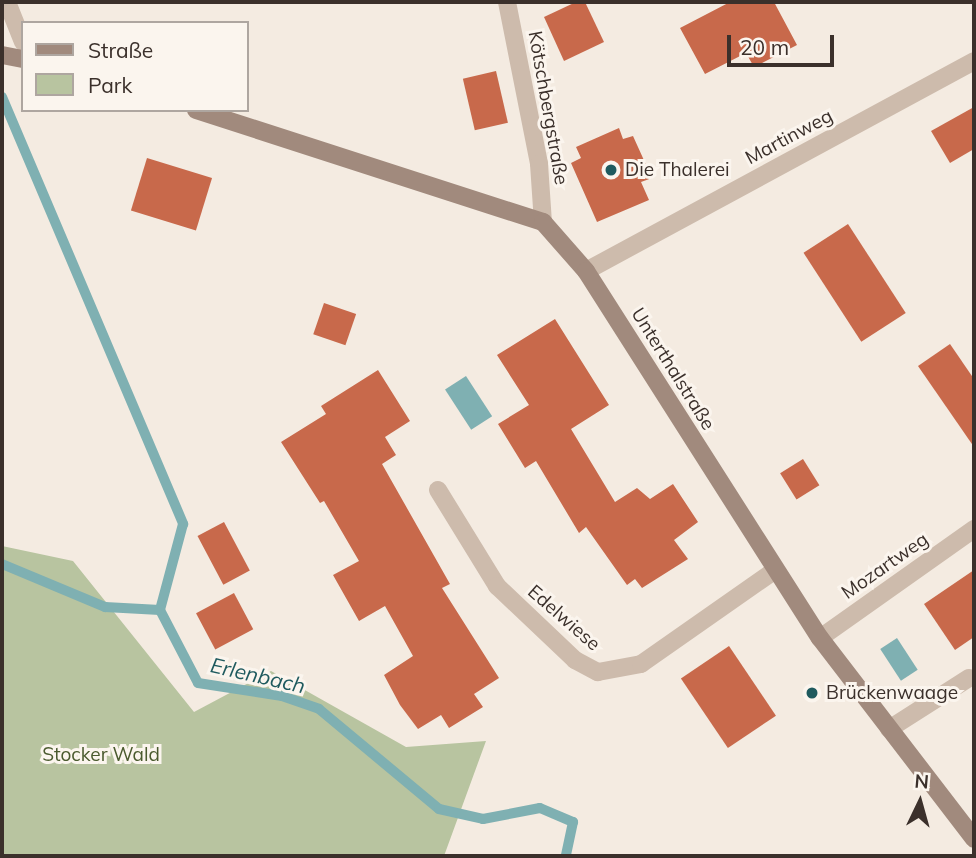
<!DOCTYPE html>
<html>
<head>
<meta charset="utf-8">
<style>
	body { margin:0 }
	#map { position:relative; width:976px; height:858px; overflow:hidden; background:#f4ebe1; font-family:Mulish,sans-serif }
	div>[style] { position:absolute }
	[style*='--x'] { left:calc(var(--x)*1px); top:calc(var(--y)*1px); width:calc(var(--w)*1px); rotate:calc(var(--a)*1deg) }
	.green>* { inset:0; background:#b8c4a0 }
	.water>* { inset:0; background:#7fb0b2; transform-origin:0 0 }
	.stream>* { height:10px; margin:-5px; padding:0 5px; transform-origin:5px; border-radius:5px; background:#7fb0b2 }
	.building>* { inset:0; background:#c8694b; transform-origin:0 0 }
	.lane>* { height:18px; margin:-9px; padding:0 9px; transform-origin:9px; border-radius:9px; background:#cdbbac }
	.street>* { height:18px; margin:-9px; padding:0 9px; transform-origin:9px; border-radius:9px; background:#cdbbac }
	.secondary>* { height:18px; margin:-9px; padding:0 9px; transform-origin:9px; border-radius:9px; background:#a18a7d }
	.dots>* { width:19px; height:19px; translate:-50% -50%; box-sizing:border-box; border:4px solid #fbf5ee; border-radius:50% }
	span { translate:-50% -50%; white-space:nowrap; text-align:center; line-height:1.15; -webkit-text-stroke:6px #fbf5ee; paint-order:stroke }
	.street-label { font-size:19px; color:#3b302b }
	.poi-label { font-size:19px; color:#3b302b }
	.left { translate:0 -50%; text-align:left }
	.park-label { font-size:19px; color:#4a5a2e }
	.water-label { font-size:21px; color:#1f5a5e; font-style:italic }
	.frame { position:absolute; inset:0; border:4px solid #3b302b; pointer-events:none }
	.legend { position:absolute; left:21px; top:21px; width:228px; height:91px; box-sizing:border-box; background:#fbf5ee; border:2px solid #aea6a0; margin:0; padding:9px 12px; list-style:none; font-size:21px; color:#3b302b }
	.legend li { display:flex; align-items:center; gap:14px; height:35px }
	.legend b { width:35px; border:2px solid #aea6a0 }
	.north { position:absolute; left:885px; top:767px; width:70px; height:70px; -webkit-text-stroke:5px #fbf5ee; paint-order:stroke; rotate:5deg; font-size:19px; font-weight:700; line-height:28px; text-align:center; color:#3b302b }
	.north::after { content:''; display:block; margin:auto; width:24px; height:32px; background:#3b302b; clip-path:polygon(50% 0,100% 100%,50% 72%,0 100%) }
	.scale { position:absolute; left:727px; top:35px; width:107px; height:32px; box-sizing:border-box; border:4px solid #3b302b; border-top:0; padding-left:9px; font-size:21px; line-height:24px; white-space:nowrap; color:#3b302b; -webkit-text-stroke:5px #fbf5ee; paint-order:stroke }
</style>
</head>
<body>
<div id="map">
	<div class="green">
		<i style="clip-path:polygon(2px 546px,73px 561px,194px 712px,271px 671px,406px 747px,486px 741px,444px 856px,2px 856px)"></i>
	</div>
	<div class="water">
		<i style="left:466px;top:376px;width:48px;height:25px;rotate:57deg"></i>
		<i style="left:897px;top:638px;width:38px;height:20px;rotate:57deg"></i>
	</div>
	<div class="stream">
		<i style="--x:2;--y:97;--w:464;--a:67"></i>
		<i style="--x:183;--y:524;--w:89;--a:105"></i>
		<i style="--x:160;--y:610;--w:82;--a:62.5"></i>
		<i style="--x:198;--y:683;--w:85;--a:8.8"></i>
		<i style="--x:282;--y:696;--w:39;--a:19"></i>
		<i style="--x:319;--y:709;--w:156;--a:39.8"></i>
		<i style="--x:439;--y:809;--w:45;--a:12.8"></i>
		<i style="--x:483;--y:819;--w:58;--a:-10.9"></i>
		<i style="--x:540;--y:808;--w:36;--a:23"></i>
		<i style="--x:573;--y:822;--w:35;--a:102"></i>
		<i style="--x:2;--y:564;--w:112;--a:22.7"></i>
		<i style="--x:105;--y:607;--w:55;--a:3.1"></i>
	</div>
	<div class="building">
		<i style="clip-path:polygon(576px 2px,585px 2px,604px 42px,564px 61px,544px 17px)"></i>
		<i style="clip-path:polygon(730px 2px,774px 2px,797px 45px,754px 67px,746px 53px,705px 74px,680px 28px)"></i>
		<i style="left:496px;top:71px;width:53px;height:34px;rotate:77deg"></i>
		<i style="clip-path:polygon(974px 107px,974px 149px,950px 163px,931px 131px)"></i>
		<i style="clip-path:polygon(619px 128px,623px 139px,633px 136px,652px 178px,641px 182px,649px 200px,597px 222px,571px 163px,581px 158px,576px 147px)"></i>
		<i style="left:147px;top:158px;width:68px;height:55px;rotate:17deg"></i>
		<i style="left:848px;top:224px;width:106px;height:53px;rotate:57deg"></i>
		<i style="left:324px;top:303px;width:34px;height:33px;rotate:19deg"></i>
		<i style="clip-path:polygon(555px 319px,609px 405px,571px 429px,615px 502px,637px 488px,650px 499px,673px 484px,698px 522px,674px 540px,688px 559px,642px 588px,635px 579px,627px 585px,586px 527px,579px 533px,536px 461px,525px 468px,498px 424px,529px 405px,497px 355px)"></i>
		<i style="clip-path:polygon(950px 344px,974px 379px,974px 447px,918px 366px)"></i>
		<i style="clip-path:polygon(378px 370px,410px 421px,385px 437px,396px 455px,382px 464px,450px 584px,442px 588px,499px 678px,474px 694px,483px 707px,449px 728px,441px 715px,418px 729px,400px 705px,384px 675px,413px 656px,385px 606px,359px 621px,333px 575px,359px 561px,324px 501px,320px 503px,281px 442px,326px 414px,321px 406px)"></i>
		<i style="left:803px;top:459px;width:31px;height:27px;rotate:58deg"></i>
		<i style="left:224px;top:522px;width:55px;height:30px;rotate:62deg"></i>
		<i style="clip-path:polygon(974px 570px,974px 637px,955px 650px,924px 604px)"></i>
		<i style="left:234px;top:593px;width:41px;height:43px;rotate:62deg"></i>
		<i style="left:729px;top:646px;width:84px;height:58px;rotate:56deg"></i>
	</div>
	<div class="lane">
		<i style="--x:7;--y:2;--w:43;--a:68.2"></i>
		<i style="--x:586;--y:271;--w:441;--a:-28.4"></i>
		<i style="--x:438;--y:490;--w:113;--a:58.4"></i>
		<i style="--x:497;--y:586;--w:108;--a:43.5"></i>
		<i style="--x:575;--y:660;--w:26;--a:28"></i>
		<i style="--x:598;--y:672;--w:44;--a:-10.5"></i>
		<i style="--x:641;--y:664;--w:162;--a:-35"></i>
		<i style="--x:820;--y:638;--w:189;--a:-35.3"></i>
		<i style="--x:889;--y:729;--w:95;--a:-32.5"></i>
	</div>
	<div class="street">
		<i style="--x:507;--y:2;--w:165;--a:78.8"></i>
		<i style="--x:539;--y:164;--w:58;--a:86.1"></i>
	</div>
	<div class="secondary">
		<i style="--x:2;--y:55;--w:21;--a:11"></i>
		<i style="--x:196;--y:110;--w:365;--a:17.9"></i>
		<i style="--x:543;--y:222;--w:65;--a:48.7"></i>
		<i style="--x:586;--y:271;--w:435;--a:57.5"></i>
		<i style="--x:820;--y:638;--w:253;--a:52.5"></i>
	</div>
	<div class="dots">
		<i style="left:611px;top:170px;background:#1f5a5e"></i>
		<i style="left:812px;top:693px;background:#1f5a5e"></i>
	</div>
	<div class="street-label">
		<span style="left:548px;top:108px;rotate:80deg">Kötschbergstraße</span>
		<span style="left:789px;top:137px;rotate:-28deg">Martinweg</span>
		<span style="left:673px;top:369px;rotate:58deg">Unterthalstraße</span>
		<span style="left:885px;top:566px;rotate:-35deg">Mozartweg</span>
		<span style="left:564px;top:618px;rotate:41deg">Edelwiese</span>
	</div>
	<div class="poi-label">
		<span class="left" style="left:625px;top:170px">Die Thalerei</span>
		<span class="left" style="left:826px;top:693px">Brückenwaage</span>
	</div>
	<div class="park-label">
		<span style="left:101px;top:755px">Stocker Wald</span>
	</div>
	<div class="water-label">
		<span style="left:258px;top:675px;rotate:13deg">Erlenbach</span>
	</div>
	<div class="frame"></div>
	<ul class="legend">
	<li><b style="height:9px;background:#a18a7d"></b>Straße</li>
	<li><b style="height:19px;background:#b8c4a0"></b>Park</li>
	</ul>
	<div class="north">N</div>
	<div class="scale">20 m</div>
</div>
</body>
</html>
